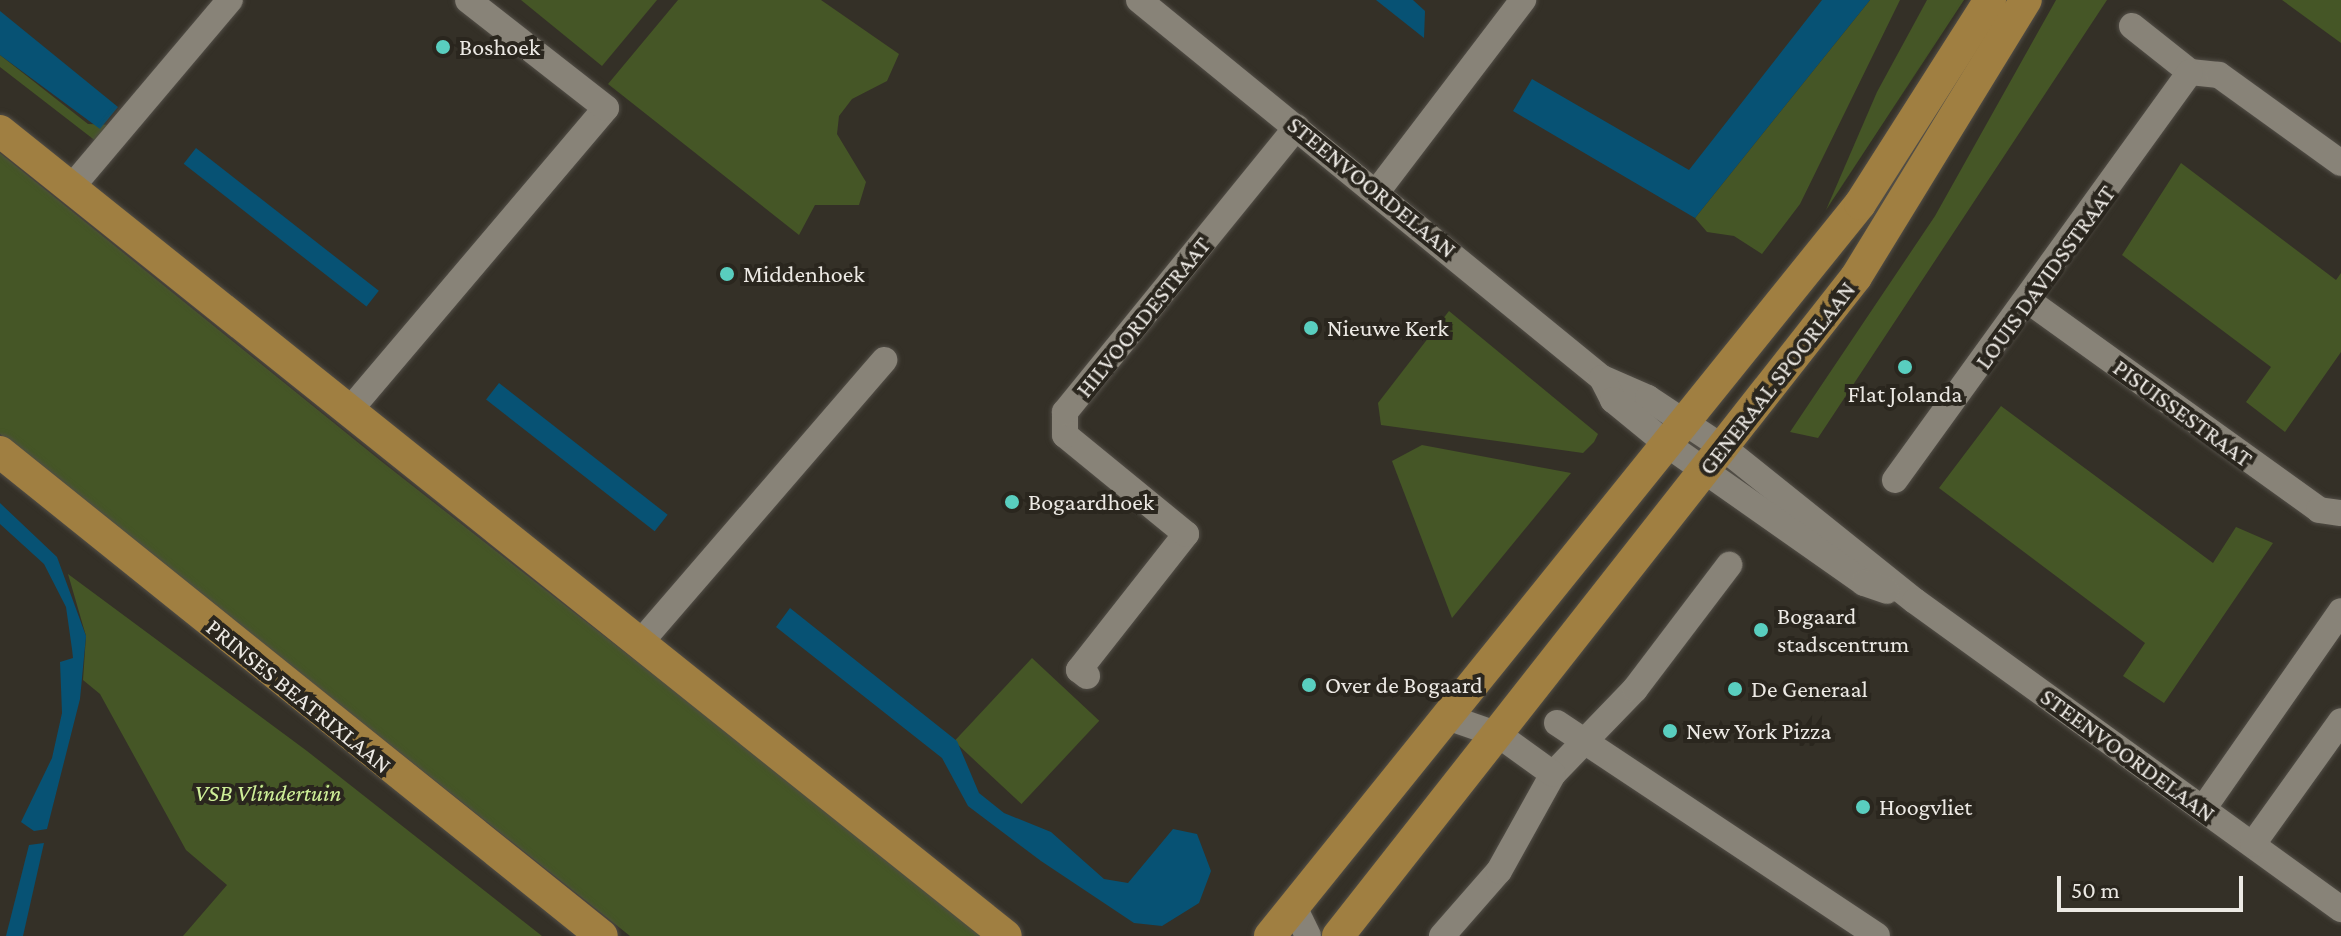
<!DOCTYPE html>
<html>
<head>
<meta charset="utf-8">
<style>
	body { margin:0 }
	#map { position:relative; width:2341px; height:936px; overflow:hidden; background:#343027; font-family:"Crimson Pro",serif }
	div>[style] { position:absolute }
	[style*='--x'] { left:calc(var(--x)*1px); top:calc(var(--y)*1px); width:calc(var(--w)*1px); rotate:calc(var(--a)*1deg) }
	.green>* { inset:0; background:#455626; transform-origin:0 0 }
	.water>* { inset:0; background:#075274; transform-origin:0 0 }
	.roads { filter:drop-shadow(0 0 2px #524e47) drop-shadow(0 0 2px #524e47) }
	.minor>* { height:26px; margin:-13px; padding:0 13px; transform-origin:13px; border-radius:13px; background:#888378 }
	.major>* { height:32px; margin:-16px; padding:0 16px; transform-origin:16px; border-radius:16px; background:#a07f41 }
	.dots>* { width:22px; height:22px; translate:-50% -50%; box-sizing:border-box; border:4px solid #2a261e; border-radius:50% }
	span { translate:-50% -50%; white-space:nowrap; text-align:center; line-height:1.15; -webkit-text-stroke:8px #2a261e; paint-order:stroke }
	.poi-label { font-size:24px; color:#ece9e4 }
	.left { translate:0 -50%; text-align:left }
	.street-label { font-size:24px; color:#ece9e4 }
	.park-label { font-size:24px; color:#ceef98; font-style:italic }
	.scale { position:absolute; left:2057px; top:876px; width:186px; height:36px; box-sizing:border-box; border:4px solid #ece9e4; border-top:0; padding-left:10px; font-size:24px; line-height:28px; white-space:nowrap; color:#ece9e4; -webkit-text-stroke:6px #2a261e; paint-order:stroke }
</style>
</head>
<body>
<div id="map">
	<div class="green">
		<i style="clip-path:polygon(521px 0,657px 0,602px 66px)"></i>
		<i style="clip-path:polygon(678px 0,821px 0,899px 54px,887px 81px,852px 99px,839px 116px,837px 134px,866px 182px,859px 205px,815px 205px,799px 235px,608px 84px)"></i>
		<i style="clip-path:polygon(1870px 0,1900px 0,1800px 204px,1762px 254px,1734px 236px,1707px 232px,1695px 218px)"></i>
		<i style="clip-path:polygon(1927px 0,1964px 0,1826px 210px,1877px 92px)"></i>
		<i style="clip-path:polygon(2056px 0,2107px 0,1818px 438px,1790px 432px,1935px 216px)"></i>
		<i style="clip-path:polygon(2282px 0,2341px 0,2341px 43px)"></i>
		<i style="clip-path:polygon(0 55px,88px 124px,112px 125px,97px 142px,0 67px)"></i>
		<i style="clip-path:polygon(0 153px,381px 461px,987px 936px,630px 936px,0 434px)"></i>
		<i style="clip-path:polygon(2181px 163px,2336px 280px,2341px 273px,2341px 352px,2285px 432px,2246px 402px,2271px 367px,2122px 255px)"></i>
		<i style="clip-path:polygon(1449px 311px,1598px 434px,1594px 442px,1583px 453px,1381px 425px,1378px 403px)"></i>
		<i style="clip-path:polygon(2001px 406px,2213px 563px,2236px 527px,2273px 543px,2164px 703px,2123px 676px,2145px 643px,1939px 488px)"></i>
		<i style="clip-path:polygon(1422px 445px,1571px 473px,1452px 618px,1392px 461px)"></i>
		<i style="clip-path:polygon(68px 574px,307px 751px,542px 936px,183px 936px,227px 885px,186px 850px,100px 694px,83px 680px,86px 636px)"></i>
		<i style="left:1032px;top:658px;width:92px;height:114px;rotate:43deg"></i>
	</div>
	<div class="water">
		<i style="clip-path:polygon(1376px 0,1413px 0,1425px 11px,1424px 38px)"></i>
		<i style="clip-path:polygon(1822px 0,1870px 0,1695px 218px,1513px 111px,1532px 79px,1689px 170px)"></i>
		<i style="clip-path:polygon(0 11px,118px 107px,100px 129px,0 55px)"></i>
		<i style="left:196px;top:148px;width:232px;height:20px;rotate:38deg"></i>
		<i style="left:499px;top:383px;width:214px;height:21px;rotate:38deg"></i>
		<i style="clip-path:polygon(0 503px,57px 557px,86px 636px,80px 699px,47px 829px,34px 831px,21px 822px,52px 758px,62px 713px,60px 662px,73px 658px,72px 649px,66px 607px,44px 564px,0 524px)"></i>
		<i style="clip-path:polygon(790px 608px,957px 741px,979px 793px,1004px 813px,1051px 832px,1104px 879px,1128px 883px,1173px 829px,1197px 834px,1211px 871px,1199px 903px,1162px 926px,1134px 923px,1041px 861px,968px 806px,942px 758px,776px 627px)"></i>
		<i style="clip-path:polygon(44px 843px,23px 936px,6px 936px,29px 845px)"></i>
	</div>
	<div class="roads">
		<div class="minor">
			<i style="--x:1139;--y:0;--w:598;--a:39.23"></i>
			<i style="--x:1602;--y:378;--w:50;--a:23.5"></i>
			<i style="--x:1648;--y:398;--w:92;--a:33.5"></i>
			<i style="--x:1725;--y:449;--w:243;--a:38.7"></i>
			<i style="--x:1915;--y:601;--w:526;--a:35.87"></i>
			<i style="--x:2132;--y:26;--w:74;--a:38.4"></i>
			<i style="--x:2190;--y:72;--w:29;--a:6"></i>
			<i style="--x:2219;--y:75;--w:150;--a:35.8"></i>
			<i style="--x:71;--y:188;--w:246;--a:-49.8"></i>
			<i style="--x:1379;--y:189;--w:238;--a:-52.7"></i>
			<i style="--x:2030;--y:302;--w:356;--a:35.7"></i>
			<i style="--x:2319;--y:510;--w:22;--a:8"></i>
			<i style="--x:1602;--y:378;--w:25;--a:63"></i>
			<i style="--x:1613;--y:400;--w:71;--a:39.3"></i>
			<i style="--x:1668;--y:445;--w:240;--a:35.1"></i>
			<i style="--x:1864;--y:583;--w:24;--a:19"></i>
			<i style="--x:349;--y:411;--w:397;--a:-49.7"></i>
			<i style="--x:606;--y:108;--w:175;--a:-142"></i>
			<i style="--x:1895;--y:480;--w:503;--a:-54.13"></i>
			<i style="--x:640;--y:643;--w:374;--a:-49.2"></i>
			<i style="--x:1087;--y:676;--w:10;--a:-143"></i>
			<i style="--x:1079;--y:670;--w:173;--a:-51.8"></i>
			<i style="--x:1186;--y:534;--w:156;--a:-140.7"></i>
			<i style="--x:1065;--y:435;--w:23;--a:-90"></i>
			<i style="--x:1065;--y:412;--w:367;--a:-50.9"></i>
			<i style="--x:1557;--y:723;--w:384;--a:33.6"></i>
			<i style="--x:1553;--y:774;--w:118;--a:-46"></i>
			<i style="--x:1635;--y:689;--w:156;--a:-52.8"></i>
			<i style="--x:2203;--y:809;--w:241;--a:-55.1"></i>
			<i style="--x:2253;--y:844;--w:151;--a:-54.4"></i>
			<i style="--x:1293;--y:905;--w:34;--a:64"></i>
			<i style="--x:1442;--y:936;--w:86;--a:-48.8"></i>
			<i style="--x:1499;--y:871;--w:111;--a:-60.9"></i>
			<i style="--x:1553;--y:774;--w:67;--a:-144.2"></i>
			<i style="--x:1499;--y:735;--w:55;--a:-160.9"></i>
		</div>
		<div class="major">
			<i style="--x:0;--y:131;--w:1288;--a:38.67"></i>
			<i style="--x:0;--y:452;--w:772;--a:38.8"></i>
			<i style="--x:1270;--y:936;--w:940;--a:-51.13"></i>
			<i style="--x:1860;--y:204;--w:242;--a:-57.5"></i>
			<i style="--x:1338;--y:936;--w:838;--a:-51.83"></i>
			<i style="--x:1856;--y:277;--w:325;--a:-58.5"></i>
		</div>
	</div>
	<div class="dots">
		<i style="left:443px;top:47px;background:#59cebf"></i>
		<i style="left:727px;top:274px;background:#59cebf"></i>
		<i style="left:1311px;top:328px;background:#59cebf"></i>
		<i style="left:1905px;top:367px;background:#59cebf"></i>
		<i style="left:1012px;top:502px;background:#59cebf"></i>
		<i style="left:1761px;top:630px;background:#59cebf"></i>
		<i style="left:1309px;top:685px;background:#59cebf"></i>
		<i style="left:1735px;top:689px;background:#59cebf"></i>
		<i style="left:1670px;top:731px;background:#59cebf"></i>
		<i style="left:1863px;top:807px;background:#59cebf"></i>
	</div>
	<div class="poi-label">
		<span class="left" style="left:459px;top:47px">Boshoek</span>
		<span class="left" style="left:743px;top:274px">Middenhoek</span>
		<span class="left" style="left:1327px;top:328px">Nieuwe Kerk</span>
		<span style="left:1905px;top:394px">Flat Jolanda</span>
		<span class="left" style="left:1028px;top:502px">Bogaardhoek</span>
		<span class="left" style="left:1777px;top:630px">Bogaard<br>stadscentrum</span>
		<span class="left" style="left:1325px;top:685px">Over de Bogaard</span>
		<span class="left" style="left:1751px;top:689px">De Generaal</span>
		<span class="left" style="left:1686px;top:731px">New York Pizza</span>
		<span class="left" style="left:1879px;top:807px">Hoogvliet</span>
	</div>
	<div class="street-label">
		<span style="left:1372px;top:187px;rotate:39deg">STEENVOORDELAAN</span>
		<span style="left:2045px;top:277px;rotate:-54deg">LOUIS DAVIDSSTRAAT</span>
		<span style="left:1143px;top:317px;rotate:-51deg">HILVOORDESTRAAT</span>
		<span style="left:1777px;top:378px;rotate:-52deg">GENERAAL SPOORLAAN</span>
		<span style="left:2183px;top:413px;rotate:36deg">PISUISSESTRAAT</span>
		<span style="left:299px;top:696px;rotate:39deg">PRINSES BEATRIXLAAN</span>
		<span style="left:2128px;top:755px;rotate:36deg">STEENVOORDELAAN</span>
	</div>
	<div class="park-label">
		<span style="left:268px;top:793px">VSB Vlindertuin</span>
	</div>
	<div class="scale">50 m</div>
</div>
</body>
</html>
